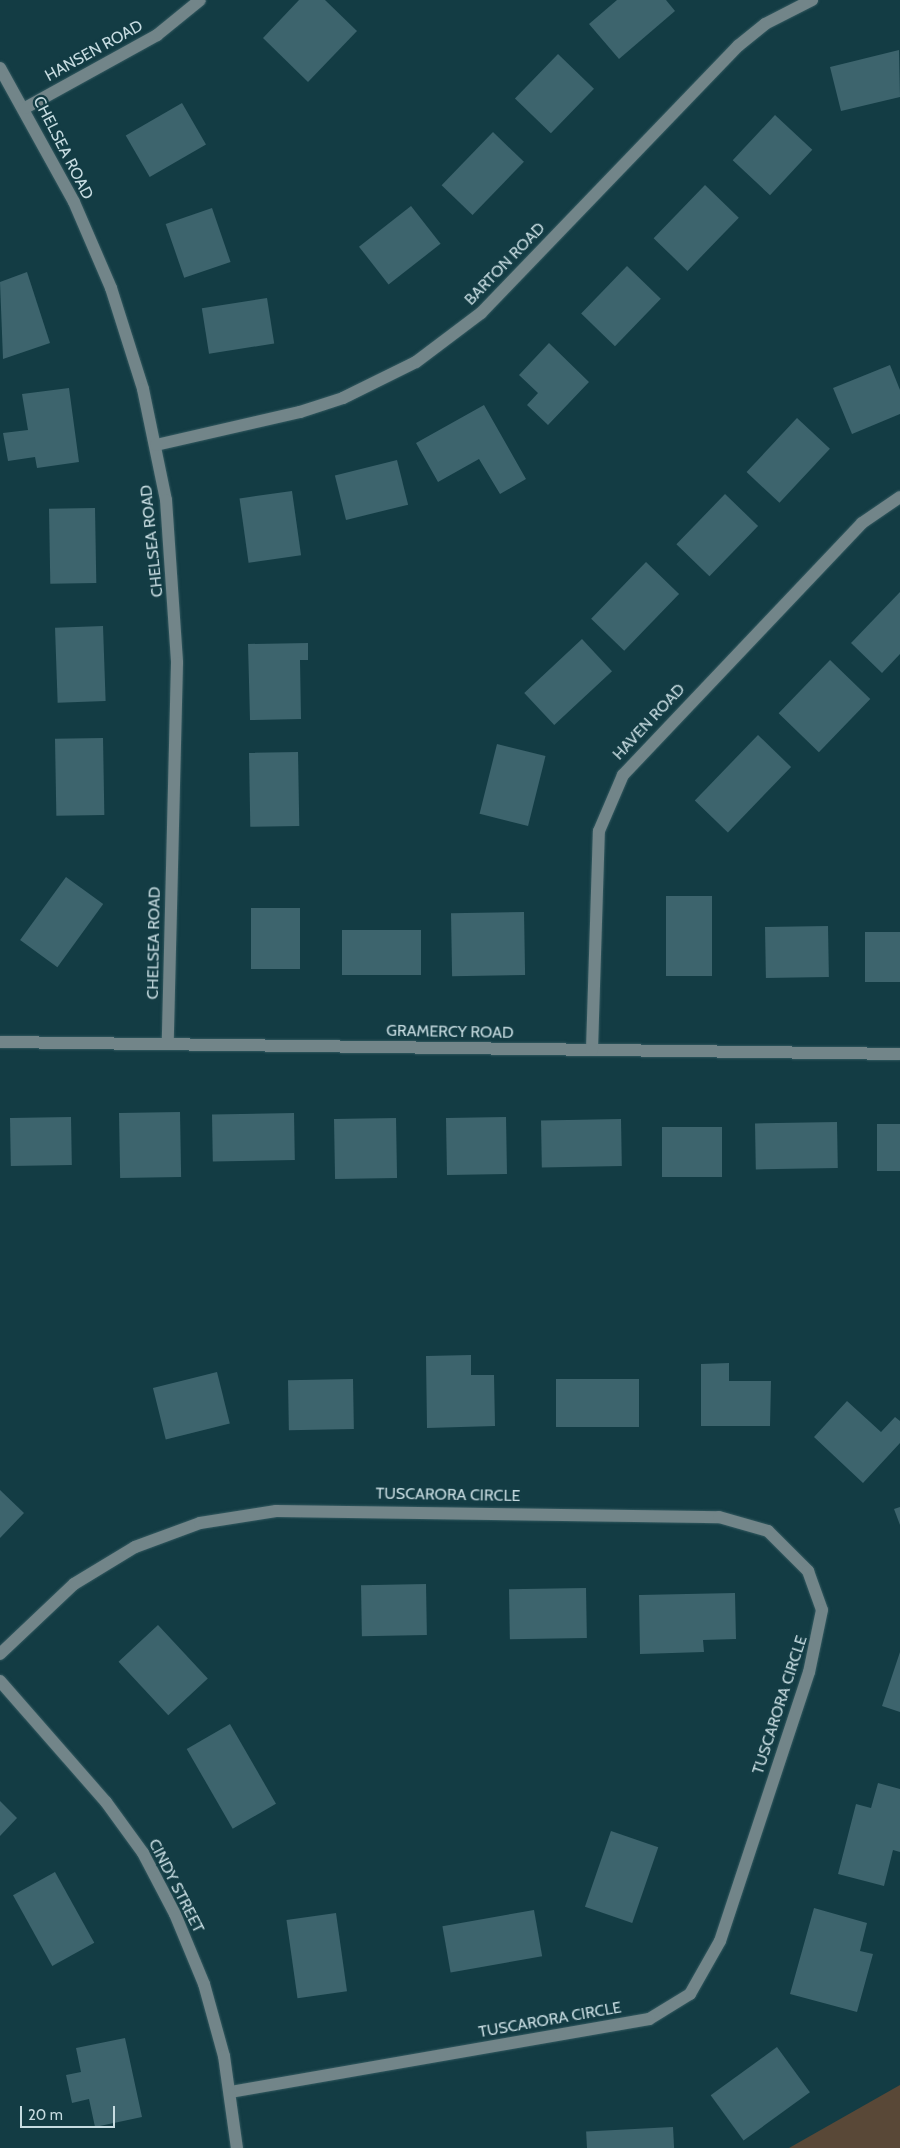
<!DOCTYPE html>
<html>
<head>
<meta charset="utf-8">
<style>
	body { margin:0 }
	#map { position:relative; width:900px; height:2148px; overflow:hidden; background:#133c44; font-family:Cabin,sans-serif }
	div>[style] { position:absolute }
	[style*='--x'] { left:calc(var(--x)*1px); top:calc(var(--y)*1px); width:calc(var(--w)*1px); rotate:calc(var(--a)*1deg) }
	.green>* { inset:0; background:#594837 }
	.building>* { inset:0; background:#3d646d; transform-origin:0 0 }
	.roads { filter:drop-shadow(0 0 1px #335960) drop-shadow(0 0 1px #335960) }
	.minor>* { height:12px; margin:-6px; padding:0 6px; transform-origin:6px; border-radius:6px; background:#728589 }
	span { translate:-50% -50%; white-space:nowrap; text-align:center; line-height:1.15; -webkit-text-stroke:4.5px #133c44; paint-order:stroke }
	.street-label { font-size:16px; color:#c7dce1 }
	.scale { position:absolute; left:20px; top:2106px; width:95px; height:22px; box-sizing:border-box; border:2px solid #c7dce1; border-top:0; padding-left:6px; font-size:15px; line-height:18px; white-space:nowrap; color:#c7dce1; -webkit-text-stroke:4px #133c44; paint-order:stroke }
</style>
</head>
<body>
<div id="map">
	<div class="green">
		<i style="clip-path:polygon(900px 2085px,900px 2148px,789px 2148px)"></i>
	</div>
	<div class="building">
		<i style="clip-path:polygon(299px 0,325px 0,357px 31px,308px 82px,263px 38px)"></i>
		<i style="clip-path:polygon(617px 0,666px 0,675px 11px,619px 59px,589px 24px)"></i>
		<i style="clip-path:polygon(899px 50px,900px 97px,841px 111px,830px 67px)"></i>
		<i style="left:558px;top:54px;width:50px;height:62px;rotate:44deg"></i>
		<i style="left:182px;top:103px;width:48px;height:65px;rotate:60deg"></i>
		<i style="left:775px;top:115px;width:51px;height:62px;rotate:43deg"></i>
		<i style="left:493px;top:132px;width:43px;height:74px;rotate:44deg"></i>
		<i style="left:705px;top:185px;width:47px;height:74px;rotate:44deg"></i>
		<i style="left:411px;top:206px;width:48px;height:66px;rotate:52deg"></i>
		<i style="left:212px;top:208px;width:57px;height:49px;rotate:71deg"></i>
		<i style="left:627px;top:266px;width:47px;height:66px;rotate:44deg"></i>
		<i style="clip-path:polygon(27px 272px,50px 343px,3px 359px,0 282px)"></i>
		<i style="left:267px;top:298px;width:46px;height:66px;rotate:81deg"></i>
		<i style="clip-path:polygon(549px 343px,589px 382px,548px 425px,527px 405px,538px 393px,519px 375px)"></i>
		<i style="clip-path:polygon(890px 365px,900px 390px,900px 414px,852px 434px,833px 388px)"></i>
		<i style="clip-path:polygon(69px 388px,79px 462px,37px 468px,35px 457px,8px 461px,3px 433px,28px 430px,22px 394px)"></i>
		<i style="clip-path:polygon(484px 405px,526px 479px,500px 494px,479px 459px,438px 482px,416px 443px)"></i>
		<i style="left:797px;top:418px;width:45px;height:74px;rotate:43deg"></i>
		<i style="left:397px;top:460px;width:46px;height:64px;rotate:76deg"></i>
		<i style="left:292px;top:491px;width:65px;height:53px;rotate:82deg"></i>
		<i style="left:725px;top:494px;width:46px;height:70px;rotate:44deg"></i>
		<i style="left:95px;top:508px;width:75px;height:46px;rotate:89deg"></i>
		<i style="left:646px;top:562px;width:46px;height:79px;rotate:44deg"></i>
		<i style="clip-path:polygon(900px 592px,900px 654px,882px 673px,851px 643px)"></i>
		<i style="left:103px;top:626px;width:75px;height:48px;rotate:88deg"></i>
		<i style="left:582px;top:639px;width:44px;height:79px;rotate:47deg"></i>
		<i style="clip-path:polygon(308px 643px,308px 660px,300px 660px,301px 719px,250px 720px,248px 644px)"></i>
		<i style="left:830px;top:660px;width:56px;height:74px;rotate:44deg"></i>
		<i style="left:758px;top:735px;width:46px;height:91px;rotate:44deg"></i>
		<i style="left:103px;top:738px;width:77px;height:48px;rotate:89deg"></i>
		<i style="left:497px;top:744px;width:50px;height:72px;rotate:14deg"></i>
		<i style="left:298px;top:752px;width:74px;height:49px;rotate:89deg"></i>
		<i style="left:66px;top:877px;width:46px;height:78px;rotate:36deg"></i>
		<i style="left:666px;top:896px;width:46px;height:80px"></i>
		<i style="left:251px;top:908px;width:49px;height:61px"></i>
		<i style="left:524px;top:912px;width:63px;height:73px;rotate:89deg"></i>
		<i style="left:828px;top:926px;width:51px;height:63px;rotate:89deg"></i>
		<i style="left:421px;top:930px;width:45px;height:79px;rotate:90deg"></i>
		<i style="left:900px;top:932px;width:50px;height:35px;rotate:90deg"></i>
		<i style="left:180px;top:1112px;width:65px;height:61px;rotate:89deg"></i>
		<i style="left:294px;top:1113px;width:47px;height:82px;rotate:89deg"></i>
		<i style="left:71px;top:1117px;width:48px;height:61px;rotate:89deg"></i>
		<i style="left:506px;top:1117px;width:57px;height:60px;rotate:89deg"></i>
		<i style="left:396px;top:1118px;width:60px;height:62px;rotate:89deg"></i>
		<i style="left:621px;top:1119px;width:47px;height:80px;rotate:89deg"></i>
		<i style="left:837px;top:1122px;width:46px;height:82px;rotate:89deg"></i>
		<i style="left:877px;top:1124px;width:23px;height:47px"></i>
		<i style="left:662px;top:1127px;width:60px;height:50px"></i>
		<i style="clip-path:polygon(471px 1355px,471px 1375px,494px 1375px,495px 1426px,427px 1428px,426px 1356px)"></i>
		<i style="clip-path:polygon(729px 1363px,729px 1381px,771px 1381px,770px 1426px,701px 1426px,701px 1364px)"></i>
		<i style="left:217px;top:1372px;width:53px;height:66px;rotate:76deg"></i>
		<i style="left:353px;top:1379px;width:50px;height:65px;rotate:89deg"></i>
		<i style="left:556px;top:1379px;width:83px;height:48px"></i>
		<i style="clip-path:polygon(847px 1401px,881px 1432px,895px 1417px,900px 1421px,900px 1443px,863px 1483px,814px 1437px)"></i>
		<i style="clip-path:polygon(0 1490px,24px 1513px,0 1538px)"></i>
		<i style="clip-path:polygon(900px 1507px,900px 1525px,894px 1509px)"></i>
		<i style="left:426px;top:1584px;width:51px;height:65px;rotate:89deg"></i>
		<i style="left:586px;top:1588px;width:50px;height:77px;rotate:89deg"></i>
		<i style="clip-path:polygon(735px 1593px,736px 1639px,703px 1640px,704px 1652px,640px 1654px,639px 1595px)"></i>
		<i style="left:158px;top:1625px;width:73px;height:54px;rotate:47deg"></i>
		<i style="clip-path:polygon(900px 1652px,900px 1712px,882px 1706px)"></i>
		<i style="left:230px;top:1724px;width:92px;height:50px;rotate:60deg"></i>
		<i style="clip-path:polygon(878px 1783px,900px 1789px,900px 1852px,893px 1850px,884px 1886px,838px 1874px,856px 1804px,871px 1808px)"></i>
		<i style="clip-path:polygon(0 1801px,17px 1818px,0 1836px)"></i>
		<i style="left:611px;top:1831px;width:50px;height:80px;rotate:19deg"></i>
		<i style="left:55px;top:1872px;width:81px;height:48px;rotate:61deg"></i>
		<i style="clip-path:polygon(814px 1908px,867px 1923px,860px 1951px,873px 1954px,857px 2012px,790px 1994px)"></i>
		<i style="left:534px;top:1910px;width:47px;height:93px;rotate:80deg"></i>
		<i style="left:336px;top:1913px;width:79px;height:50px;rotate:82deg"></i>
		<i style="clip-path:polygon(125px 2038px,142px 2117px,95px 2127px,89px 2099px,72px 2103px,66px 2075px,81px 2072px,76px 2048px)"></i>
		<i style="left:777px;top:2047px;width:56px;height:82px;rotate:54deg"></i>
		<i style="left:673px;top:2127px;width:21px;height:87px;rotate:87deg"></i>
	</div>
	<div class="roads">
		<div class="minor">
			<i style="--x:0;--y:68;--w:153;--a:61.1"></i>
			<i style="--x:74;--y:202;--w:94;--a:66.7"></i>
			<i style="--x:111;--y:288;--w:106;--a:72.4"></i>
			<i style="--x:143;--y:389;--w:113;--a:78.3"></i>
			<i style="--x:166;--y:500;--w:163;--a:86.1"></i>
			<i style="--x:177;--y:663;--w:381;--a:91.4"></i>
			<i style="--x:25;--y:108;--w:151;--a:-28.9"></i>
			<i style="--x:157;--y:35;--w:55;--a:-39.1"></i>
			<i style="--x:156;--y:445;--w:148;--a:-12.9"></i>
			<i style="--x:300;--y:412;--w:45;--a:-18"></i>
			<i style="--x:343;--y:398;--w:81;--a:-26.3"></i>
			<i style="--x:416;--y:362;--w:81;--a:-37"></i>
			<i style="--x:481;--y:313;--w:371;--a:-46.1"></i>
			<i style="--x:738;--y:46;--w:35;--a:-39"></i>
			<i style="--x:765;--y:24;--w:53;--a:-27.1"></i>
			<i style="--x:0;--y:1042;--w:900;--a:0.76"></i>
			<i style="--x:592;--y:1050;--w:219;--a:-88.2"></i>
			<i style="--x:599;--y:831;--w:61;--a:-66.8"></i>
			<i style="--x:623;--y:775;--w:347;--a:-46.5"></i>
			<i style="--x:862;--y:523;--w:46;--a:-34.4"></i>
			<i style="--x:0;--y:1654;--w:102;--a:-43.4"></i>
			<i style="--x:74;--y:1584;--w:71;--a:-31.2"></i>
			<i style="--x:135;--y:1547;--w:69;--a:-20.3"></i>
			<i style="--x:200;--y:1523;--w:77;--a:-9"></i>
			<i style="--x:276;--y:1511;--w:443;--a:0.8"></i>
			<i style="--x:719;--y:1517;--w:51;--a:15.9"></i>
			<i style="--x:768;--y:1531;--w:57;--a:45"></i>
			<i style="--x:808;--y:1571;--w:41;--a:70.3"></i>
			<i style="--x:822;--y:1610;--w:63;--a:101.8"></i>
			<i style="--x:809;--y:1672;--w:283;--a:108.3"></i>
			<i style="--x:720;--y:1941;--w:61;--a:119.5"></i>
			<i style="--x:690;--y:1994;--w:48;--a:148.6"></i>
			<i style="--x:649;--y:2019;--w:424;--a:170.1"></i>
			<i style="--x:0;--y:1681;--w:161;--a:48.8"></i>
			<i style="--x:106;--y:1802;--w:63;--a:54"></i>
			<i style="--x:143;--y:1853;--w:69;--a:62.3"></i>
			<i style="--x:175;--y:1914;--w:76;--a:67.5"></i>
			<i style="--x:204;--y:1984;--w:75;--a:74.5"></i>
			<i style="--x:224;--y:2056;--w:93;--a:82"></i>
		</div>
	</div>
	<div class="street-label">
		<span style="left:94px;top:51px;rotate:-29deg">HANSEN ROAD</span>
		<span style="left:63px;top:148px;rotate:63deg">CHELSEA ROAD</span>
		<span style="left:505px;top:264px;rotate:-46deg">BARTON ROAD</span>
		<span style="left:152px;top:541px;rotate:-96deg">CHELSEA ROAD</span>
		<span style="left:649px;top:722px;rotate:-47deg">HAVEN ROAD</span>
		<span style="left:154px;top:943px;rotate:-89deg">CHELSEA ROAD</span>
		<span style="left:450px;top:1032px;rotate:1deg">GRAMERCY ROAD</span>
		<span style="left:448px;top:1495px;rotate:1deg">TUSCARORA CIRCLE</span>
		<span style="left:780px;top:1705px;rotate:-72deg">TUSCARORA CIRCLE</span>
		<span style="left:176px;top:1886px;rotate:63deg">CINDY STREET</span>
		<span style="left:550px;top:2020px;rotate:-10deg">TUSCARORA CIRCLE</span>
	</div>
	<div class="scale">20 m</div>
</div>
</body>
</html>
